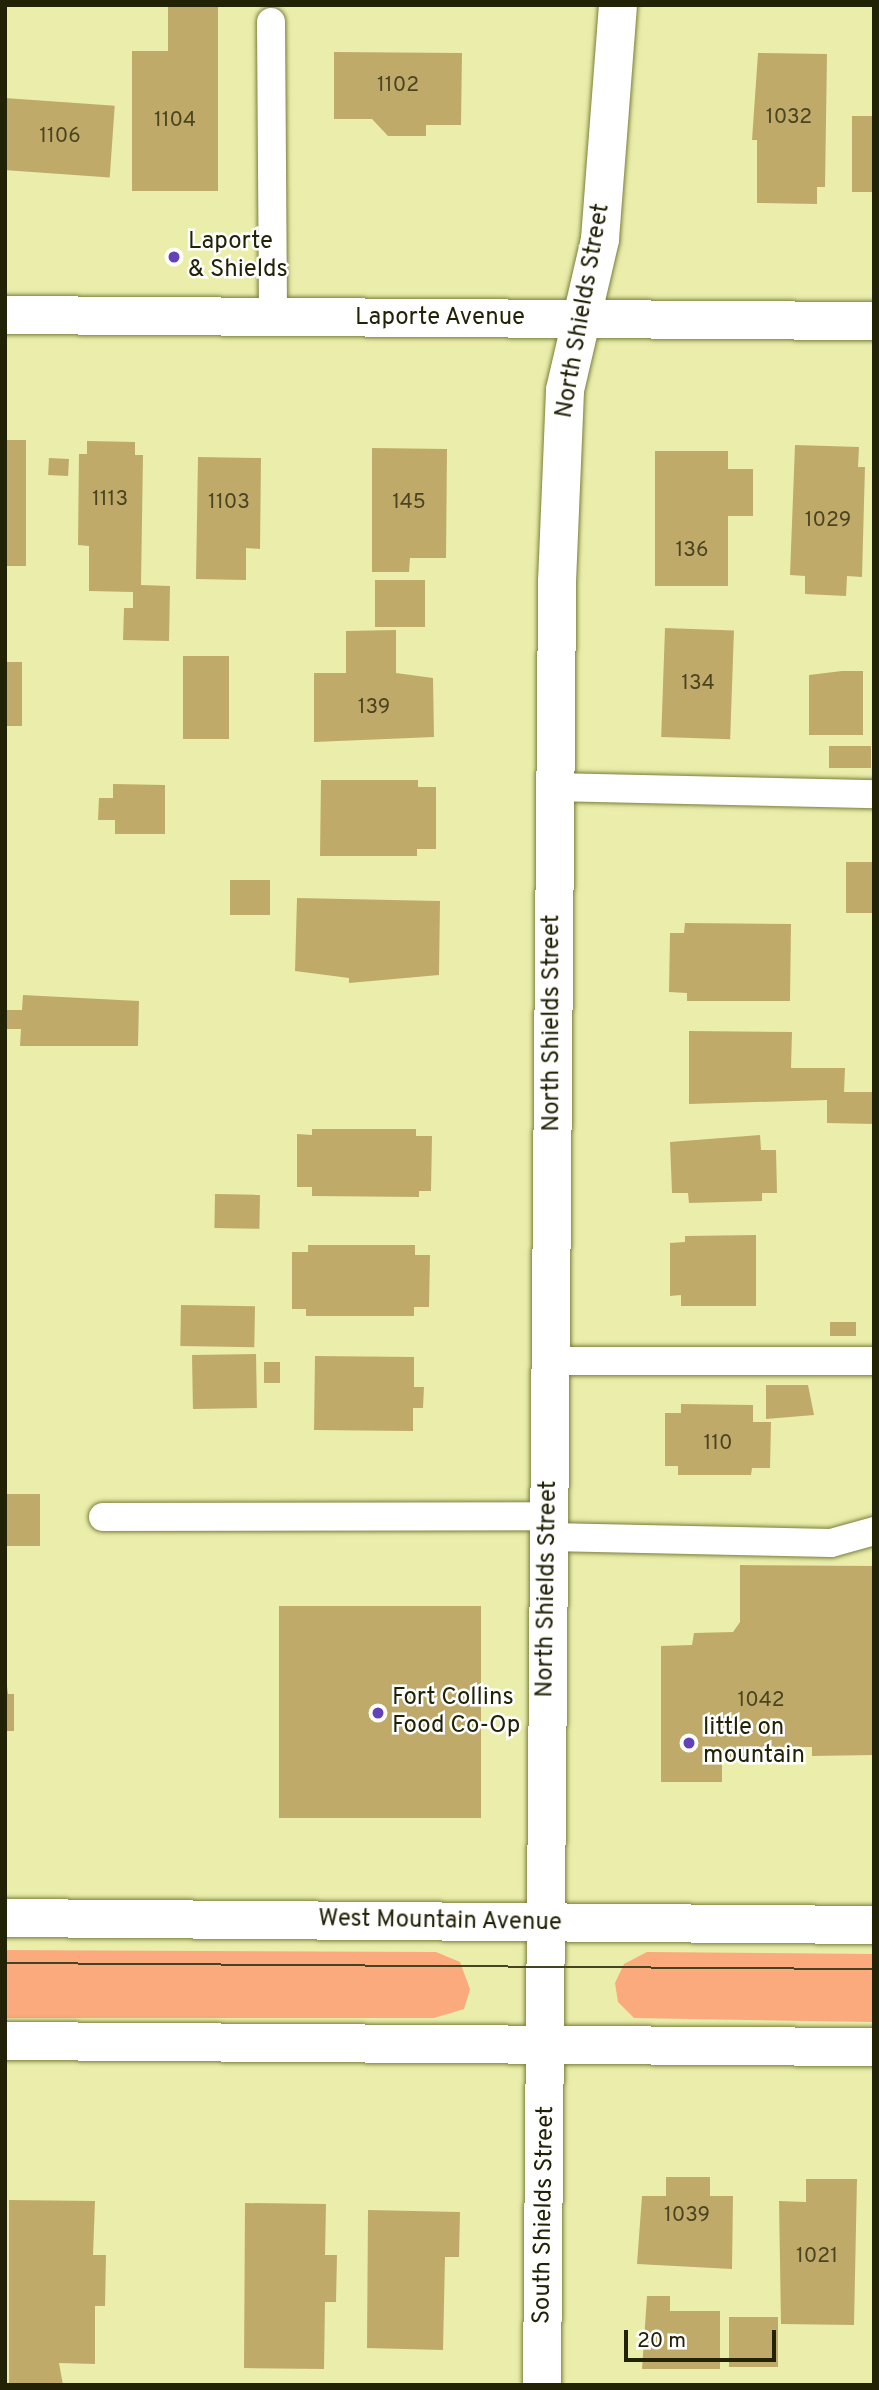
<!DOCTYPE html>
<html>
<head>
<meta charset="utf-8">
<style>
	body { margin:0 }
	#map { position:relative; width:879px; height:2390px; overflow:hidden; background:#eaeeaa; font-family:Overpass,sans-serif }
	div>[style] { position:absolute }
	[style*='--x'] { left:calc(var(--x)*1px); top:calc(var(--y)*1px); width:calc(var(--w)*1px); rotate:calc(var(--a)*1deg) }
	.green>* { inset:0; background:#faaa7c }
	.building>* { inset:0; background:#c0aa6a; transform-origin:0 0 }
	.roads { filter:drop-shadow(0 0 2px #7b7e3d) drop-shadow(0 0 2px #7b7e3d) }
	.lane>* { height:28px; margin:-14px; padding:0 14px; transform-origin:14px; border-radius:14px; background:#fff }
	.secondary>* { height:38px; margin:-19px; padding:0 19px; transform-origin:19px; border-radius:19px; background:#fff }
	.tram>* { height:2px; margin:-1px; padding:0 1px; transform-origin:1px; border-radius:1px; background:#434422 }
	.dots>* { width:19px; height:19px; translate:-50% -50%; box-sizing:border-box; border:4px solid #fff; border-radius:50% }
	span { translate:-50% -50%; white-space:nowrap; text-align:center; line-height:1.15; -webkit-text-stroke:5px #fff; paint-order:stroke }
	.number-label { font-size:21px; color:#4a4420 }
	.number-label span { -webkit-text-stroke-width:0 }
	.poi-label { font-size:24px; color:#222207 }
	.left { translate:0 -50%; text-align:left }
	.street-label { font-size:24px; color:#222207 }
	.frame { position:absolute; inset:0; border:7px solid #222207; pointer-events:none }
	.scale { position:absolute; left:624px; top:2330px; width:152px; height:32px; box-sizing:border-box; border:4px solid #222207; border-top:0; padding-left:9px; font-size:21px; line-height:24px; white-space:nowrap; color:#222207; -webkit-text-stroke:5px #fff; paint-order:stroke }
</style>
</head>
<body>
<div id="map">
	<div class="green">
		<i style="clip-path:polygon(5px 1950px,436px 1952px,460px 1962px,470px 1989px,464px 2009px,434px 2018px,5px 2018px)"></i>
		<i style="clip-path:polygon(647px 1952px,874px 1954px,874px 2022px,634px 2018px,618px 2002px,615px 1983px,624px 1964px)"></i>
	</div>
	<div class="building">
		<i style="clip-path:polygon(168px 5px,218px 5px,218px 191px,132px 191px,132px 51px,168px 51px)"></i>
		<i style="clip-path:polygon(334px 52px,462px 53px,461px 125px,426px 125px,426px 136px,388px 136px,372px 119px,334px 119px)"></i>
		<i style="clip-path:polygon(758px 53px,827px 54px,825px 187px,817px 187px,817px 204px,757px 203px,757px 140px,752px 140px)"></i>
		<i style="left:5px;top:98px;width:110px;height:72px;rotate:4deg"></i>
		<i style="left:852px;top:116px;width:22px;height:76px"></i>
		<i style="left:5px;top:440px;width:21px;height:126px"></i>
		<i style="clip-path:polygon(87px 441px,135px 442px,135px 455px,143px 455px,141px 585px,170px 586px,169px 641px,123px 640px,124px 608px,133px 608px,133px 592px,89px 591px,89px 546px,78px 545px,79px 454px,87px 454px)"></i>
		<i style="clip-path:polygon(795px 445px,859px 447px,858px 467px,865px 467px,862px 577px,847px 576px,846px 596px,805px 594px,805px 576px,790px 575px)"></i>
		<i style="clip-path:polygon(372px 448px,447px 449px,446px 558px,410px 558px,409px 572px,372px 572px)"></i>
		<i style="clip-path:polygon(655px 451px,728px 451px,728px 469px,753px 469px,753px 516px,728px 516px,728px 586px,655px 586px)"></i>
		<i style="clip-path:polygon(198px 457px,261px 458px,260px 549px,246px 548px,246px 580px,196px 579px)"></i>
		<i style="left:49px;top:458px;width:20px;height:17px;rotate:3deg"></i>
		<i style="left:375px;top:580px;width:50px;height:47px"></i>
		<i style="left:665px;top:628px;width:69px;height:109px;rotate:2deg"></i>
		<i style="clip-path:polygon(396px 630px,396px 673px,433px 678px,434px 737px,314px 742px,314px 673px,346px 673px,346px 631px)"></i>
		<i style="left:183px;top:656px;width:46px;height:83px"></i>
		<i style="left:5px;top:662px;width:17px;height:64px"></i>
		<i style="clip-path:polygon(842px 671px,863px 671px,863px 735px,809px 735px,809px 675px)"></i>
		<i style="left:829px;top:746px;width:42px;height:22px"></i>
		<i style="clip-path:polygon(321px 780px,418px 780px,418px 787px,436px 787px,436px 849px,417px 849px,417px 856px,320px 856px)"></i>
		<i style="clip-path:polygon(113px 784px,165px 785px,165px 834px,115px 834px,115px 820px,98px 820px,99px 798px,113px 798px)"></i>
		<i style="left:846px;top:862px;width:28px;height:51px"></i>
		<i style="left:230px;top:880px;width:40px;height:35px"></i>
		<i style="clip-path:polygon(297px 898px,440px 901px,439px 975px,349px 983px,349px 978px,295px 971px)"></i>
		<i style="clip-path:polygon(685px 923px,791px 924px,790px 1001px,687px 1001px,687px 993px,669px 992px,670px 933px,684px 933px)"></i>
		<i style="clip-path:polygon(23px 995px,139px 1001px,138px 1046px,20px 1046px,21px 1029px,5px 1029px,6px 1010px,22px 1010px)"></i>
		<i style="clip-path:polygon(689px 1031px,792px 1032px,791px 1068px,845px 1068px,844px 1092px,874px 1092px,874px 1124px,827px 1123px,827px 1100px,689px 1104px)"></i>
		<i style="clip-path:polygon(312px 1129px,416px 1129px,416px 1136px,432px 1136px,431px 1191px,419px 1191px,419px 1197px,312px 1196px,312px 1187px,297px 1187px,297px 1134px,312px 1135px)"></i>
		<i style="clip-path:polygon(760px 1135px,761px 1150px,776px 1150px,777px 1193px,762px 1193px,762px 1201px,689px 1203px,688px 1193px,672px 1193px,670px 1142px)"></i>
		<i style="left:215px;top:1194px;width:45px;height:34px;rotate:1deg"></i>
		<i style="clip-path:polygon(756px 1235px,756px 1306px,681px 1306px,681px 1295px,670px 1296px,670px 1243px,685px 1242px,685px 1236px)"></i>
		<i style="clip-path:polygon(308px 1245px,415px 1245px,415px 1255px,430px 1255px,429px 1307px,414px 1307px,414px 1316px,306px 1316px,306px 1309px,292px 1309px,292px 1252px,308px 1252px)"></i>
		<i style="left:181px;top:1305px;width:74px;height:41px;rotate:1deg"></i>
		<i style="left:856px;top:1322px;width:14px;height:26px;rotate:90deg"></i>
		<i style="left:256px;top:1354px;width:54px;height:64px;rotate:89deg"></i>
		<i style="clip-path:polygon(315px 1356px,414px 1357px,414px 1387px,424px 1387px,423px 1408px,413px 1408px,413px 1431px,314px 1430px)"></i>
		<i style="left:264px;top:1362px;width:16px;height:21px"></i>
		<i style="clip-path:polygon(766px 1385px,808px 1385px,814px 1415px,766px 1419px)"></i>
		<i style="clip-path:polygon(681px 1404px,753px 1405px,753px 1422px,771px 1422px,770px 1468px,752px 1468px,751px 1475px,678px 1475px,678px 1466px,665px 1466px,665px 1413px,681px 1413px)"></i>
		<i style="left:5px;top:1494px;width:35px;height:52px"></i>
		<i style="clip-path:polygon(740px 1565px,874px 1566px,874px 1755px,812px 1756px,812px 1747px,770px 1747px,770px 1760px,722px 1761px,722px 1782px,661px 1782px,661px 1646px,692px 1645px,694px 1633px,733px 1632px,740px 1622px)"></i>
		<i style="left:279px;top:1606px;width:202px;height:212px"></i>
		<i style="clip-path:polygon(5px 1671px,8px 1694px,14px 1694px,14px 1731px,5px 1731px)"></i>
		<i style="clip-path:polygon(666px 2177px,710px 2177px,710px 2196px,733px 2196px,732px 2269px,637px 2264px,642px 2196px,666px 2196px)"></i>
		<i style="clip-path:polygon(806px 2179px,857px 2179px,854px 2325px,781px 2324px,779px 2201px,806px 2202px)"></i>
		<i style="clip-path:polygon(9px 2200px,95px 2201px,93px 2255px,106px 2255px,105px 2306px,95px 2306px,95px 2364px,59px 2363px,63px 2385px,9px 2385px)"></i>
		<i style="clip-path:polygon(245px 2203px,326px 2204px,325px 2255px,337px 2255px,336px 2302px,325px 2302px,324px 2369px,244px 2368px)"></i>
		<i style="clip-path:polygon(368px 2210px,460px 2212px,459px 2257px,445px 2257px,443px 2350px,367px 2348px)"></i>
		<i style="clip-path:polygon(647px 2296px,670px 2296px,670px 2311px,720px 2311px,720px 2369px,642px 2369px)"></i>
		<i style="left:729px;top:2317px;width:49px;height:50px"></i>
	</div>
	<div class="roads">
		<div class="lane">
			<i style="--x:271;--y:22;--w:295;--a:89.6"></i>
			<i style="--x:555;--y:787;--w:319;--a:1.3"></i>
			<i style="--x:550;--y:1361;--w:324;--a:0"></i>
			<i style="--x:103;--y:1517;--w:446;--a:-0.1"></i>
			<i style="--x:549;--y:1537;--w:282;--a:1.2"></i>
			<i style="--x:831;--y:1543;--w:45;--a:-15.6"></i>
		</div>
		<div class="secondary">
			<i style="--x:5;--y:315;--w:869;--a:0.4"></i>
			<i style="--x:5;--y:1918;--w:869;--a:0.46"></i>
			<i style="--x:5;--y:2041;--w:869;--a:0.4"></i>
			<i style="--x:542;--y:2385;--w:1803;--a:-89.52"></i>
			<i style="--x:557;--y:582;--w:192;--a:-87.6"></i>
			<i style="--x:565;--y:390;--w:155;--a:-76.9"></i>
			<i style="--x:600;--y:239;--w:235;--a:-85.6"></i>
		</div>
	</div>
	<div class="tram">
		<i style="--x:5;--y:1963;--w:869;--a:0.4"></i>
	</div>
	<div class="dots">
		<i style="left:174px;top:257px;background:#6241ba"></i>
		<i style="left:378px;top:1713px;background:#6241ba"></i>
		<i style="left:689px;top:1743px;background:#6241ba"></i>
	</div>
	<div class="number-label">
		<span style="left:398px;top:86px">1102</span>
		<span style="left:789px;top:118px">1032</span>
		<span style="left:175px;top:121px">1104</span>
		<span style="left:60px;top:137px">1106</span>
		<span style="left:110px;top:500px">1113</span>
		<span style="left:229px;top:503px">1103</span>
		<span style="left:409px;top:503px">145</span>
		<span style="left:828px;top:521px">1029</span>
		<span style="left:692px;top:551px">136</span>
		<span style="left:698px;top:684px">134</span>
		<span style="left:374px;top:708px">139</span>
		<span style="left:718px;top:1444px">110</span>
		<span style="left:761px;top:1701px">1042</span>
		<span style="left:687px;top:2216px">1039</span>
		<span style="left:817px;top:2257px">1021</span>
	</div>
	<div class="poi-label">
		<span class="left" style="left:188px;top:257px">Laporte<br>&amp; Shields</span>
		<span class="left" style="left:392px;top:1713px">Fort Collins<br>Food Co-Op</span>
		<span class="left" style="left:703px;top:1743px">little on<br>mountain</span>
	</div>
	<div class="street-label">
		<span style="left:584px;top:311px;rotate:-80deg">North Shields Street</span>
		<span style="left:440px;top:319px">Laporte Avenue</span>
		<span style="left:553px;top:1023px;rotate:-90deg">North Shields Street</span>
		<span style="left:548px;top:1589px;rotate:-89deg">North Shields Street</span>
		<span style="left:440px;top:1922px;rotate:1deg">West Mountain Avenue</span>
		<span style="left:545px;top:2215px;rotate:-89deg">South Shields Street</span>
	</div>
	<div class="frame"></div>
	<div class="scale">20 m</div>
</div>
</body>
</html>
